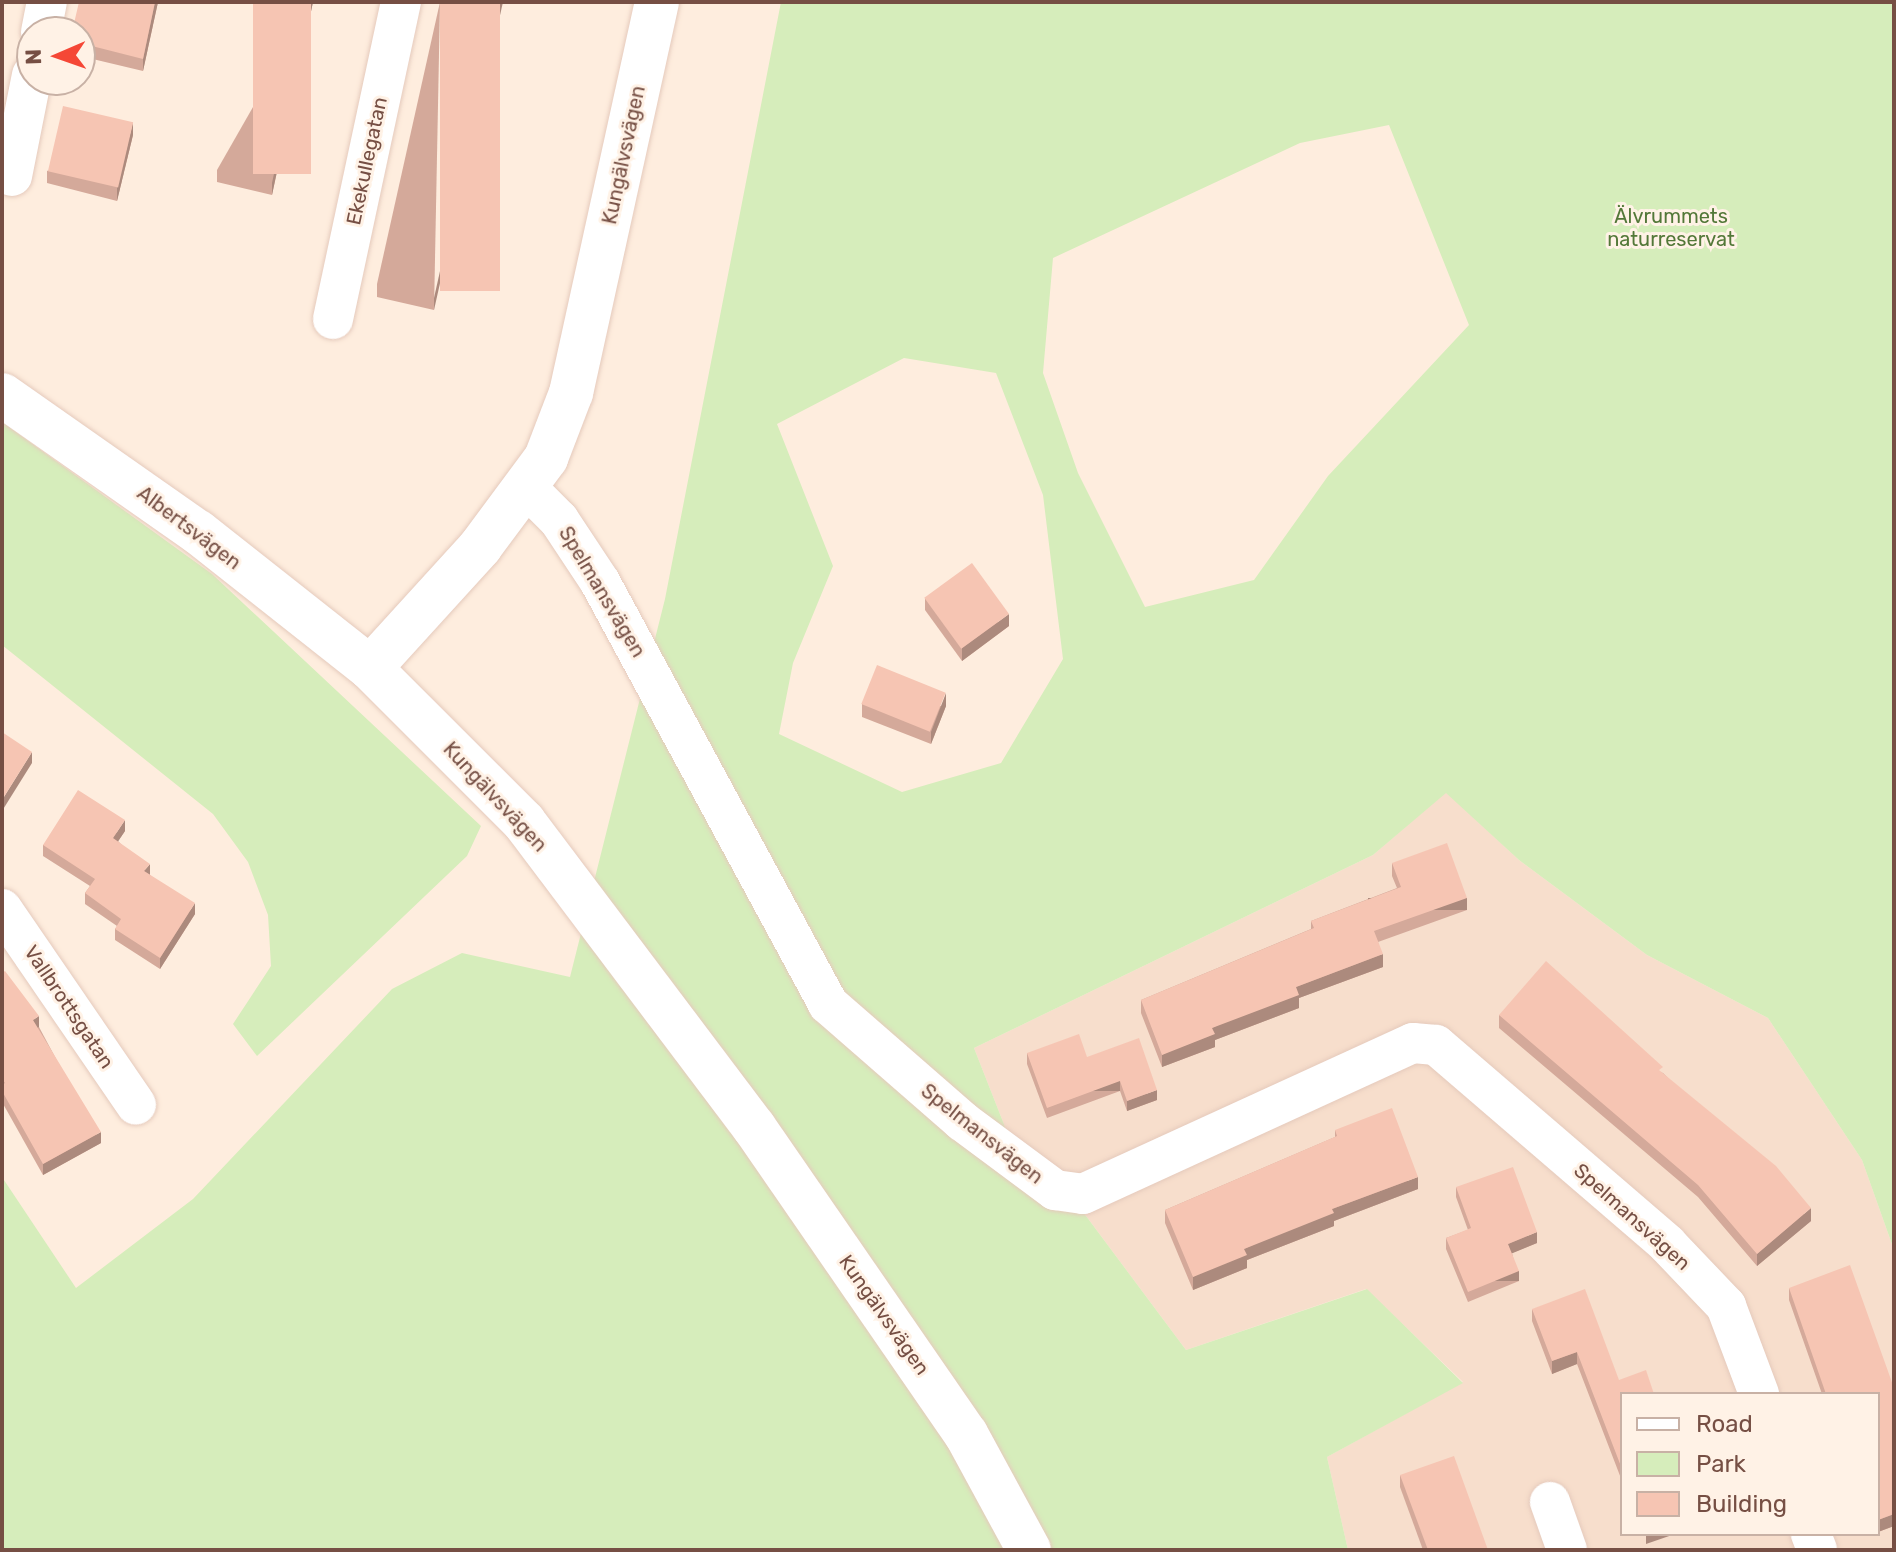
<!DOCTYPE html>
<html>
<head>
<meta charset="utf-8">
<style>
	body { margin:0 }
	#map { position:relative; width:1896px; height:1552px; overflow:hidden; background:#feedde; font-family:Rubik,sans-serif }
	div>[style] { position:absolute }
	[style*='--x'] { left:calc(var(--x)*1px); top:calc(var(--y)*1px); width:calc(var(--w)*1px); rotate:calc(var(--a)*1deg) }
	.residential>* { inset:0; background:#f7decc }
	.green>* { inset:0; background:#d6edbb }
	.roads { filter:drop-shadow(0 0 2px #e5cabc) drop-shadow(0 0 2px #e5cabc) }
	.minor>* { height:40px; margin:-20px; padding:0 20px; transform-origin:20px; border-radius:20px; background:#fff }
	.tertiary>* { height:44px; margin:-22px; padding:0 22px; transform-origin:22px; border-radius:22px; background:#fff }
	.wall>* { inset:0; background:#d4a99a }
	.shaded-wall>* { inset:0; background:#ac8a7d; transform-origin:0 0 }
	.building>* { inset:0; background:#f6c5b3; transform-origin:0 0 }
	span { translate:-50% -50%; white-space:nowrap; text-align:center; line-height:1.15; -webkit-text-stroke:6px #fff2e6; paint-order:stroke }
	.street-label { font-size:20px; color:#764f44 }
	.park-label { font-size:20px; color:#537838 }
	.frame { position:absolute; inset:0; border:4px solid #764f44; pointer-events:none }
	.legend { position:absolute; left:1620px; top:1392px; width:260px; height:144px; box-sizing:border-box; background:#fff2e6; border:2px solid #c8b1a5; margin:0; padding:10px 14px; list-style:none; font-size:24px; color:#764f44 }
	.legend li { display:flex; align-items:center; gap:16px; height:40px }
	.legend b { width:40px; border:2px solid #c8b1a5 }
	.north { position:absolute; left:16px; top:16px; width:80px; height:80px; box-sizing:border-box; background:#fff2e6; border:2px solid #c8b1a5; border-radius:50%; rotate:268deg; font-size:22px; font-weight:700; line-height:32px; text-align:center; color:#764f44 }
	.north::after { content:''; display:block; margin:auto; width:28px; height:36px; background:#f54736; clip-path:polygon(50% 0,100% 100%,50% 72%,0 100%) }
</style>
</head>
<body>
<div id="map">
	<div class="residential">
		<i style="clip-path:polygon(evenodd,1446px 792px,1519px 860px,1647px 955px,1768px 1018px,1862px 1160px,1894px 1250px,1894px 1550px,1348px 1550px,1327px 1457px,1463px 1382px,1366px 1289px,1186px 1350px,1051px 1169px,1007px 1132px,974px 1048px,1373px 855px,1446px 792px,1622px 1394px,1878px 1394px,1878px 1534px,1622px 1534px,1622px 1394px)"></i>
	</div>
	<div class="green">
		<i style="clip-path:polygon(evenodd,781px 2px,1894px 2px,1894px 1250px,1862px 1160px,1768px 1018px,1647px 955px,1519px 860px,1446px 793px,1373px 855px,974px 1048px,1007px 1132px,1051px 1169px,1186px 1350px,1367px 1289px,1463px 1383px,1327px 1457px,1348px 1550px,2px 1550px,2px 1177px,76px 1288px,193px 1199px,392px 989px,462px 953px,570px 977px,665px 599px,781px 2px,1389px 125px,1469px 325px,1328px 476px,1254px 580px,1145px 607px,1078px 473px,1043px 373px,1053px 258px,1300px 143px,1389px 125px,781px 2px,904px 358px,996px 373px,1043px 495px,1063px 659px,1001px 763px,902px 792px,779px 734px,793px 663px,833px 566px,777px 424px,904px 358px)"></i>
		<i style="clip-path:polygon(2px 422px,212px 574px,481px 826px,467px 856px,257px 1056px,233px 1024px,271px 966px,268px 915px,248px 862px,213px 814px,2px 645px)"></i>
	</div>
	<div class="roads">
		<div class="minor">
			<i style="--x:41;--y:32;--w:31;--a:-79"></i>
			<i style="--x:12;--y:176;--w:103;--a:-78.8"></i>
			<i style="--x:333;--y:319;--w:324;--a:-77.9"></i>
			<i style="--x:528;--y:489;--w:44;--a:45"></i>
			<i style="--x:559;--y:520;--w:74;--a:56.5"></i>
			<i style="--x:600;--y:582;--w:480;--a:61.6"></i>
			<i style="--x:828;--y:1004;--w:178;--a:41.1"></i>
			<i style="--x:962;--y:1121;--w:116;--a:36.6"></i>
			<i style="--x:1055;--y:1190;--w:28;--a:8"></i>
			<i style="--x:1083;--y:1194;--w:363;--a:-24.6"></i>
			<i style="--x:1413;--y:1043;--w:23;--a:5"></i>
			<i style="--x:1436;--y:1045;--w:305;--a:40.7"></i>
			<i style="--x:1667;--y:1244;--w:86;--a:46.4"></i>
			<i style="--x:1726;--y:1306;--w:94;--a:69.4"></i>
			<i style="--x:2;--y:909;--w:237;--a:55.6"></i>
			<i style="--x:1550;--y:1502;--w:51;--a:70.5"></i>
			<i style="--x:1811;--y:1534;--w:17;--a:69"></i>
		</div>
		<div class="tertiary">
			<i style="--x:2;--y:395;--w:239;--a:35"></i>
			<i style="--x:198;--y:532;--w:219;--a:38.3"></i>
			<i style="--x:370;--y:668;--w:218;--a:45"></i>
			<i style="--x:524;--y:822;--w:382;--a:53"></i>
			<i style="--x:754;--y:1127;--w:373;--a:55.4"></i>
			<i style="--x:966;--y:1434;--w:132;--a:61.5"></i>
			<i style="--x:370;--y:668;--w:164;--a:-47.7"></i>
			<i style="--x:480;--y:547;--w:111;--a:-53.4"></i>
			<i style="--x:546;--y:458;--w:70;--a:-69"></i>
			<i style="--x:571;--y:393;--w:400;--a:-77.6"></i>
		</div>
	</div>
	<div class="wall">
		<i style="clip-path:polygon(158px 2px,143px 71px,80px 56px,80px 32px)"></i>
		<i style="clip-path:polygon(313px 2px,272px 195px,217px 182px,217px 170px)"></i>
		<i style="clip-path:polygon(440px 2px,434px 310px,377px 297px,377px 284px)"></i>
		<i style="clip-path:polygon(133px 135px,117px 201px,47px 183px,47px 171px)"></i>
		<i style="clip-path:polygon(925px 598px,1009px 626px,962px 661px,925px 610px)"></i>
		<i style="clip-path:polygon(862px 704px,946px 706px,931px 744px,862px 717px)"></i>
		<i style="clip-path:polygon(125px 831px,118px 841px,150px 875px,195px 914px,160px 969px,115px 940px,115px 929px,117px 926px,85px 904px,85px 893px,90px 886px,43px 856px,43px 845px)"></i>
		<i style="clip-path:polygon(1392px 863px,1467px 910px,1378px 942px,1383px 967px,1299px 998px,1299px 1008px,1215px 1040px,1215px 1047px,1162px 1067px,1141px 1013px,1141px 1000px,1311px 929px,1311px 921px,1397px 888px,1392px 876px)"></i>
		<i style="clip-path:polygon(2px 973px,39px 1027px,101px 1143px,43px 1175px,2px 1102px)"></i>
		<i style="clip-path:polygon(1499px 1015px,1663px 1073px,1811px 1221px,1757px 1266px,1698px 1197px,1499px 1028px)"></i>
		<i style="clip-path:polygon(1027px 1053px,1087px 1057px,1157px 1100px,1127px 1111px,1120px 1091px,1047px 1118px,1027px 1064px)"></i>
		<i style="clip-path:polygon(1335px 1130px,1418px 1189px,1334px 1221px,1334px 1226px,1247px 1260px,1247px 1268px,1193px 1290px,1165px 1223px,1165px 1210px,1335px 1137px)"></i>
		<i style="clip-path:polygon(1456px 1187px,1537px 1243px,1512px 1253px,1519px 1281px,1468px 1302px,1446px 1249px,1446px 1238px,1468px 1230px,1456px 1197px)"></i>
		<i style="clip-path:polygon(1789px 1288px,1894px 1388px,1894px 1526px,1878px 1532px,1878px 1394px,1822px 1394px,1789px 1300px)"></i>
		<i style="clip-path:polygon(1532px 1309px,1622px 1394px,1622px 1481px,1577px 1364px,1552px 1374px,1532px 1321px)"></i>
		<i style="clip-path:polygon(1400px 1475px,1488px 1550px,1423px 1550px,1400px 1487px)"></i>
	</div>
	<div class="shaded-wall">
		<i style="clip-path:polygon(155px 2px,158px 2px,143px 71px,143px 59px)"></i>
		<i style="clip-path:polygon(311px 2px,313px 2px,272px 195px,272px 183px)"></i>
		<i style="clip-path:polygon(500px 2px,503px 2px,434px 310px,434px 298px)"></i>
		<i style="clip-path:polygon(133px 122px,133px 135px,117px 201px,117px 188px)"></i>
		<i style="clip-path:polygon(1009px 614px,1009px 626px,962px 661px,962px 648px)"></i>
		<i style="clip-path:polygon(946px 693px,946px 706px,931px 744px,931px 732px)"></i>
		<i style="clip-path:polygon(32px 752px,32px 763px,2px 811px,2px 800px)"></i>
		<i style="clip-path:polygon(125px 820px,125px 831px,113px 849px,113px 838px)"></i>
		<i style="clip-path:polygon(150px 864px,150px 875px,144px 871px)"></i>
		<i style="left:1467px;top:898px;width:12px;height:99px;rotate:90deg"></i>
		<i style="clip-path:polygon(195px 903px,195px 914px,160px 969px,160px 958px)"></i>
		<i style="clip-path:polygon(1383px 954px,1383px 967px,1299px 998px,1299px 1008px,1215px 1040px,1215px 1047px,1162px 1067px,1162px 1055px,1212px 1028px,1296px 987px)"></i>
		<i style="clip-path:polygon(39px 1016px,39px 1027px,33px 1031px,33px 1020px)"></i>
		<i style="left:1120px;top:1081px;width:10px;height:78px;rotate:90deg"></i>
		<i style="clip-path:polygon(1157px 1090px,1157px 1100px,1127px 1111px,1127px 1101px)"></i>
		<i style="clip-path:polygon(101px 1132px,101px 1143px,43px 1175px,43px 1164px)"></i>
		<i style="clip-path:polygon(1418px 1177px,1418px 1189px,1334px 1221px,1334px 1226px,1247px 1260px,1247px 1268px,1193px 1290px,1193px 1277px,1244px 1249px,1332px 1209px)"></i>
		<i style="clip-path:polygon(1811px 1208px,1811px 1221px,1757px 1266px,1757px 1254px)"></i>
		<i style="clip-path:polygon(1537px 1232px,1537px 1243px,1508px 1255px,1508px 1244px)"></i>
		<i style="left:1519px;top:1271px;width:10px;height:55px;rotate:90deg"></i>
		<i style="clip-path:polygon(1577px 1352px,1577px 1364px,1552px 1374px,1552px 1361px)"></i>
		<i style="clip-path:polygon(1894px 1514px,1894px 1526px,1878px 1532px,1878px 1520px)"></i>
		<i style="clip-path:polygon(1646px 1534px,1675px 1534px,1646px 1544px)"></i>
	</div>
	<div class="building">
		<i style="clip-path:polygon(79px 2px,155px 2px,143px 59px,80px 43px,80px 32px,72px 32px)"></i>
		<i style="left:253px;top:2px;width:58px;height:172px"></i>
		<i style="left:440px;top:2px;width:60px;height:289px"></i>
		<i style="left:63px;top:106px;width:72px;height:67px;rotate:13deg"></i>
		<i style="left:972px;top:563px;width:63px;height:59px;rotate:54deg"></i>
		<i style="left:877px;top:665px;width:74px;height:42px;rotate:22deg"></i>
		<i style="clip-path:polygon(2px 732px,32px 752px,2px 800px)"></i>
		<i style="clip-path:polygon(78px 790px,125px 820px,113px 838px,150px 864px,144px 871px,195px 903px,160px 958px,115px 929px,121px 919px,85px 893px,95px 879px,43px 845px)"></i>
		<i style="clip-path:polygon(1447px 843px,1467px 898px,1374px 931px,1383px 954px,1296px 987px,1299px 995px,1212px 1028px,1215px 1034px,1162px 1055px,1141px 1000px,1314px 928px,1311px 921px,1401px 887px,1392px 863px)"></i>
		<i style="clip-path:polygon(1546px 961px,1663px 1067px,1659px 1070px,1776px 1166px,1811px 1208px,1757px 1254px,1698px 1185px,1499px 1015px)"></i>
		<i style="clip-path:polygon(5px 971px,39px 1016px,33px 1020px,101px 1132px,43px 1164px,2px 1091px,2px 1085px,5px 1083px,2px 1079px,2px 973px)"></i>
		<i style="clip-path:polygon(1079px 1034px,1087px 1057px,1139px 1038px,1157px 1090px,1127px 1101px,1120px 1081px,1047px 1108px,1027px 1053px)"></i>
		<i style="clip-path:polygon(1392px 1108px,1418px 1177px,1332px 1209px,1334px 1213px,1244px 1249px,1247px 1255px,1193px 1277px,1165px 1210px,1337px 1136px,1335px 1130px)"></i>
		<i style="clip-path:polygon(1513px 1167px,1537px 1232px,1508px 1244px,1519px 1271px,1468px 1292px,1446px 1238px,1471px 1228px,1456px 1187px)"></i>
		<i style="clip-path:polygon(1850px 1265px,1894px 1388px,1894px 1514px,1878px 1520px,1878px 1394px,1826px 1394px,1789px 1288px)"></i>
		<i style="clip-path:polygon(1585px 1289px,1619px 1380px,1646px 1370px,1654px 1394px,1622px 1394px,1622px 1469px,1577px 1352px,1552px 1361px,1532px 1309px)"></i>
		<i style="clip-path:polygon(1454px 1456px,1488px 1550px,1428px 1550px,1400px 1475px)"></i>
	</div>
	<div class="street-label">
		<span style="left:624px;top:155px;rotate:-78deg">Kungälvsvägen</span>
		<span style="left:367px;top:161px;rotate:-78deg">Ekekullegatan</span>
		<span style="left:189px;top:528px;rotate:37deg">Albertsvägen</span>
		<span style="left:602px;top:592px;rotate:59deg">Spelmansvägen</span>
		<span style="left:495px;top:797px;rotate:47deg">Kungälvsvägen</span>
		<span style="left:69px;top:1007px;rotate:56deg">Vallbrottsgatan</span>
		<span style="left:982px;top:1134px;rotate:38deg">Spelmansvägen</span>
		<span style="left:1632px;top:1217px;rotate:42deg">Spelmansvägen</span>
		<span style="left:884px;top:1315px;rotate:55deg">Kungälvsvägen</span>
	</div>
	<div class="park-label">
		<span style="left:1671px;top:228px">Älvrummets<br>naturreservat</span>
	</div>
	<div class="frame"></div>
	<ul class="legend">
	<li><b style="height:10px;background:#fff"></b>Road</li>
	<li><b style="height:22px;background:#d6edbb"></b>Park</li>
	<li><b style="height:22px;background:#f6c5b3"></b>Building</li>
	</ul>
	<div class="north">N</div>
</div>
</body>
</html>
